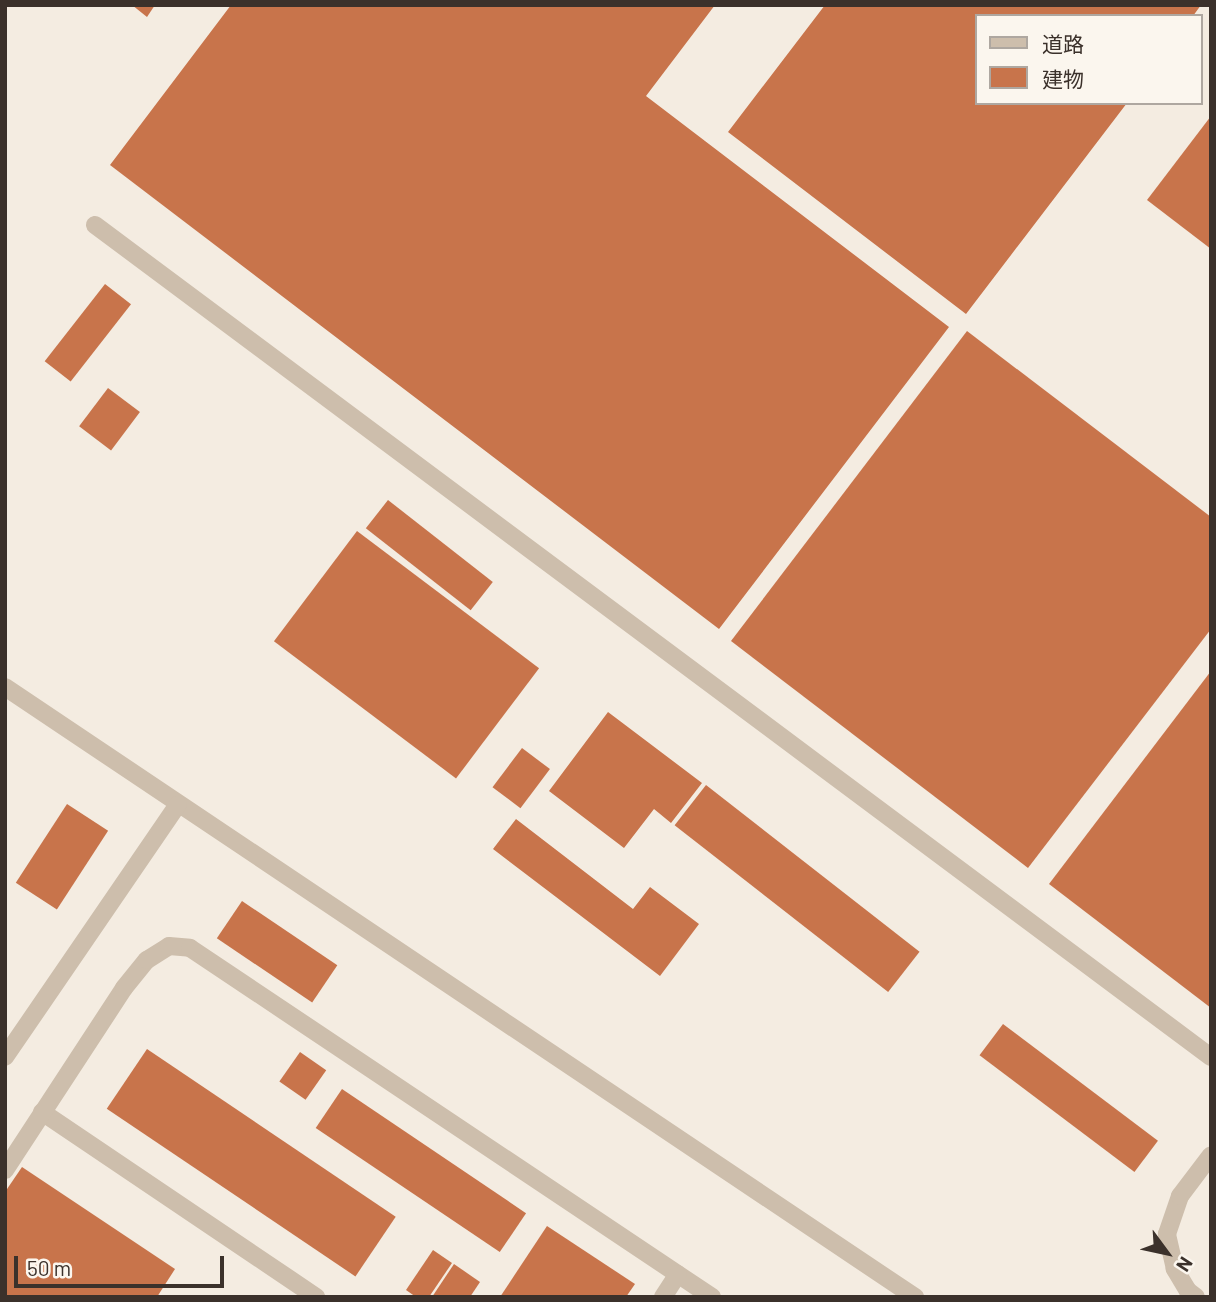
<!DOCTYPE html>
<html>
<head>
<meta charset="utf-8">
<style>
	body { margin:0 }
	#map { position:relative; width:1216px; height:1302px; overflow:hidden; background:#f4ece1; font-family:Barlow,"Noto Sans JP",sans-serif }
	div>[style] { position:absolute }
	[style*='--x'] { left:calc(var(--x)*1px); top:calc(var(--y)*1px); width:calc(var(--w)*1px); rotate:calc(var(--a)*1deg) }
	.building>* { inset:0; background:#c8744b; transform-origin:0 0 }
	.minor>* { height:18px; margin:-9px; padding:0 9px; transform-origin:9px; border-radius:9px; background:#cdbeac }
	span { translate:-50% -50%; white-space:nowrap; text-align:center; line-height:1.15; -webkit-text-stroke:5px #fbf6ee; paint-order:stroke }
	.frame { position:absolute; inset:0; border:7px solid #3b312b; pointer-events:none }
	.legend { position:absolute; left:975px; top:14px; width:228px; height:91px; box-sizing:border-box; background:#fbf6ee; border:2px solid #aea7a0; margin:0; padding:9px 12px; list-style:none; font-size:21px; color:#3b312b }
	.legend li { display:flex; align-items:center; gap:14px; height:35px }
	.legend b { width:35px; border:2px solid #aea7a0 }
	.north { position:absolute; left:1132px; top:1218px; width:70px; height:70px; -webkit-text-stroke:5px #fbf6ee; paint-order:stroke; rotate:123deg; font-size:19px; font-weight:700; line-height:28px; text-align:center; color:#3b312b }
	.north::after { content:''; display:block; margin:auto; width:24px; height:32px; background:#3b312b; clip-path:polygon(50% 0,100% 100%,50% 72%,0 100%) }
	.scale { position:absolute; left:14px; top:1256px; width:210px; height:32px; box-sizing:border-box; border:4px solid #3b312b; border-top:0; padding-left:9px; font-size:21px; line-height:24px; white-space:nowrap; color:#3b312b; -webkit-text-stroke:5px #fbf6ee; paint-order:stroke }
</style>
</head>
<body>
<div id="map">
	<div class="building">
		<i style="clip-path:polygon(132px 5px,155px 5px,147px 17px)"></i>
		<i style="clip-path:polygon(231px 5px,715px 5px,646px 96px,949px 327px,719px 629px,110px 165px)"></i>
		<i style="clip-path:polygon(825px 5px,1201px 5px,1193px 16px,976px 16px,976px 103px,1127px 103px,966px 314px,728px 132px)"></i>
		<i style="clip-path:polygon(1211px 116px,1211px 249px,1147px 200px)"></i>
		<i style="left:105px;top:284px;width:33px;height:98px;rotate:38deg"></i>
		<i style="clip-path:polygon(967px 331px,1211px 517px,1211px 629px,1028px 868px,731px 641px)"></i>
		<i style="left:108px;top:388px;width:40px;height:48px;rotate:37deg"></i>
		<i style="left:388px;top:500px;width:133px;height:36px;rotate:38deg"></i>
		<i style="left:357px;top:531px;width:228px;height:138px;rotate:37deg"></i>
		<i style="clip-path:polygon(1211px 671px,1211px 1008px,1049px 884px)"></i>
		<i style="clip-path:polygon(608px 712px,702px 783px,671px 823px,654px 809px,624px 848px,549px 791px)"></i>
		<i style="left:522px;top:748px;width:35px;height:49px;rotate:37deg"></i>
		<i style="left:706px;top:785px;width:271px;height:51px;rotate:38deg"></i>
		<i style="left:67px;top:804px;width:49px;height:94px;rotate:33deg"></i>
		<i style="clip-path:polygon(516px 819px,633px 909px,650px 887px,699px 924px,660px 976px,493px 849px)"></i>
		<i style="left:242px;top:901px;width:115px;height:45px;rotate:34deg"></i>
		<i style="left:1003px;top:1024px;width:194px;height:39px;rotate:37deg"></i>
		<i style="left:147px;top:1049px;width:300px;height:72px;rotate:34deg"></i>
		<i style="left:300px;top:1052px;width:32px;height:36px;rotate:35deg"></i>
		<i style="left:342px;top:1089px;width:222px;height:47px;rotate:34deg"></i>
		<i style="clip-path:polygon(22px 1167px,175px 1269px,157px 1297px,5px 1297px,5px 1192px)"></i>
		<i style="clip-path:polygon(547px 1226px,635px 1284px,626px 1297px,500px 1297px)"></i>
		<i style="clip-path:polygon(433px 1250px,452px 1263px,429px 1297px,416px 1297px,406px 1290px)"></i>
		<i style="clip-path:polygon(454px 1264px,480px 1282px,470px 1297px,432px 1297px)"></i>
	</div>
	<div class="minor">
		<i style="--x:95;--y:225;--w:1392;--a:36.71"></i>
		<i style="--x:5;--y:687;--w:1096;--a:33.84"></i>
		<i style="--x:5;--y:1057;--w:306;--a:-55.6"></i>
		<i style="--x:42;--y:1112;--w:331;--a:34"></i>
		<i style="--x:5;--y:1170;--w:217;--a:-56.8"></i>
		<i style="--x:124;--y:988;--w:36;--a:-51"></i>
		<i style="--x:147;--y:960;--w:26;--a:-32"></i>
		<i style="--x:169;--y:946;--w:21;--a:5"></i>
		<i style="--x:190;--y:948;--w:628;--a:33.77"></i>
		<i style="--x:663;--y:1297;--w:27;--a:-57"></i>
		<i style="--x:1196;--y:1297;--w:10;--a:-143"></i>
		<i style="--x:1188;--y:1291;--w:26;--a:-121"></i>
		<i style="--x:1175;--y:1269;--w:36;--a:-103"></i>
		<i style="--x:1167;--y:1234;--w:40;--a:-71.1"></i>
		<i style="--x:1180;--y:1196;--w:51;--a:-52.9"></i>
	</div>
	<div class="frame"></div>
	<ul class="legend">
	<li><b style="height:9px;background:#cdbeac"></b>道路</li>
	<li><b style="height:19px;background:#c8744b"></b>建物</li>
	</ul>
	<div class="north">N</div>
	<div class="scale">50 m</div>
</div>
</body>
</html>
